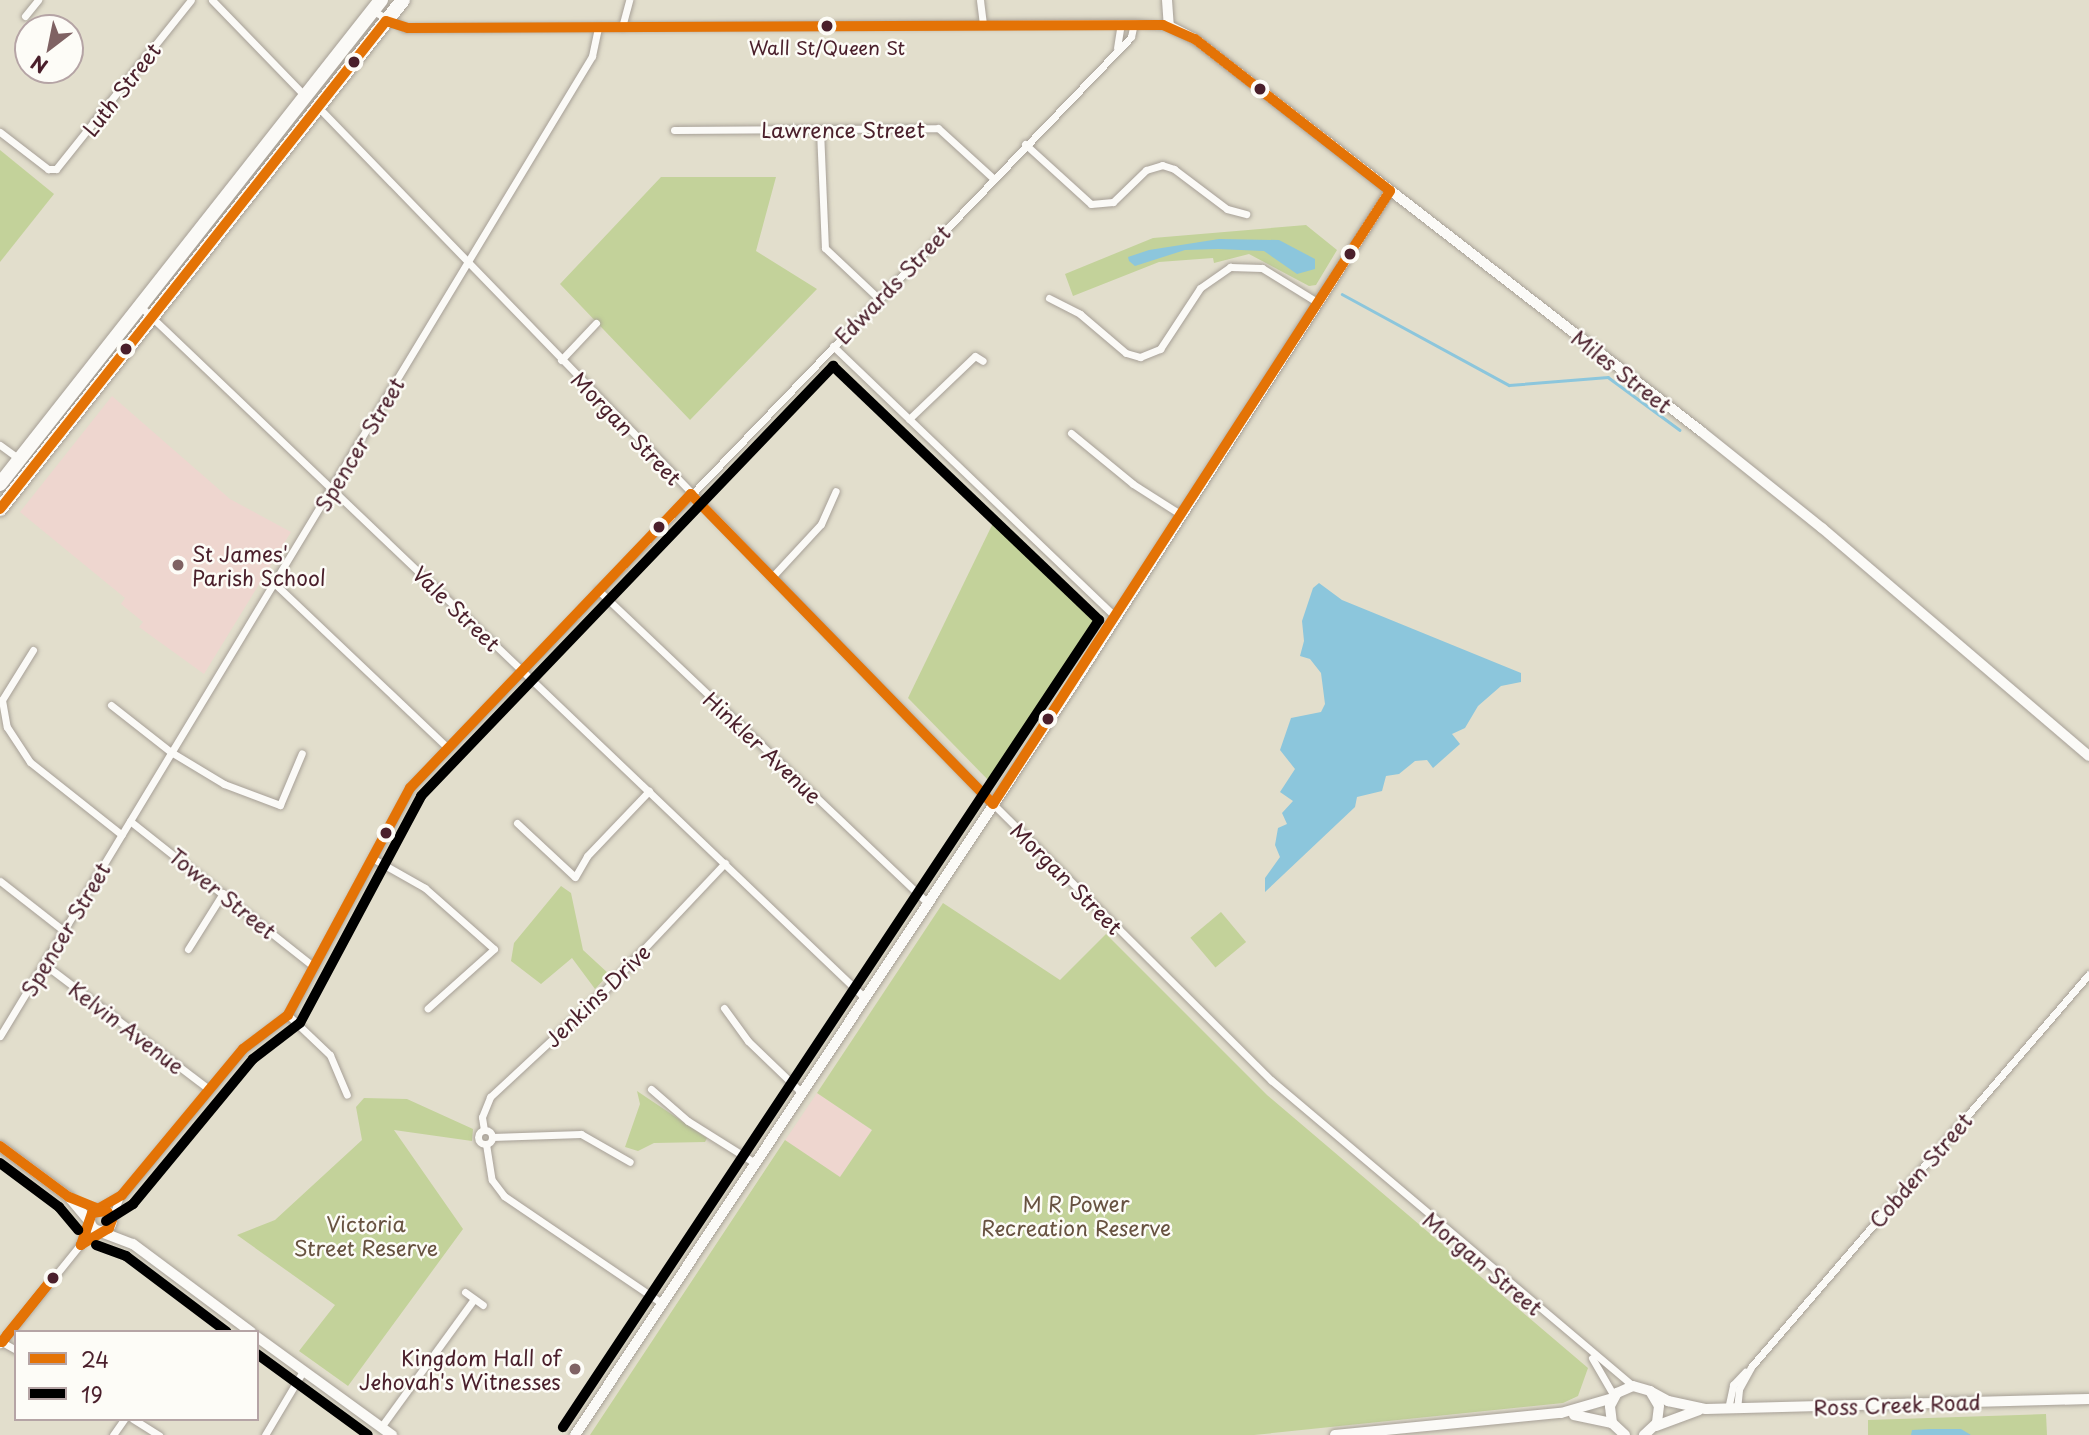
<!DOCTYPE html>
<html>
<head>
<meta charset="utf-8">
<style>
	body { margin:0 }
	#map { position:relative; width:2089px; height:1435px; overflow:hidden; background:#e2decc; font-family:"Playpen Sans",sans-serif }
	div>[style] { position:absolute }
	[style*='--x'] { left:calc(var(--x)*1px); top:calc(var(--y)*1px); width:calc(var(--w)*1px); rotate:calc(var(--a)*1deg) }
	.built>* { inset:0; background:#eed6cf; transform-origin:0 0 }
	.green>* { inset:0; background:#c3d29a; transform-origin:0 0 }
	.water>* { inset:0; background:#8cc6dc }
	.stream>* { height:2.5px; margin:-1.25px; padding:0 1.25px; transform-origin:1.25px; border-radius:1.25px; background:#8cc6dc }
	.roads { filter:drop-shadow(0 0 2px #a7a097) drop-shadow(0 0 2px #a7a097) }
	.street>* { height:7px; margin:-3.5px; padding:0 3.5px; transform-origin:3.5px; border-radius:3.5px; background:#fbfaf7 }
	.street>.ring { margin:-3.5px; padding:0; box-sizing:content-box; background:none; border:7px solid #fbfaf7; border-radius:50% }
	.secondary>* { height:10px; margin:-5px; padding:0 5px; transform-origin:5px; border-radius:5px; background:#fbfaf7 }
	.secondary>.ring { margin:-5px; padding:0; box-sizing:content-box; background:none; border:10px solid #fbfaf7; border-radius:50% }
	.highway>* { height:14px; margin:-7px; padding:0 7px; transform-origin:7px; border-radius:7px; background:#fbfaf7 }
	.bus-1>* { height:10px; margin:-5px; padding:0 5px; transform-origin:5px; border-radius:5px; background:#e47306 }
	.bus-2>* { height:10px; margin:-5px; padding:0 5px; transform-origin:5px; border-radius:5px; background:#000 }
	.dots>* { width:19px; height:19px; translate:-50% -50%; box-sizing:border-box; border:4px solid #fdfcf7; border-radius:50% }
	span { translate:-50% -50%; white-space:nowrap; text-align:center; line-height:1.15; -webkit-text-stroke:5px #fdfcf7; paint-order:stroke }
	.bus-label { font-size:19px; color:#4a1f2b }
	.street-label { font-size:21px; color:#4a1f2b }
	.poi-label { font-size:21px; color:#4a1f2b }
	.left { translate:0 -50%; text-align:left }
	.right { translate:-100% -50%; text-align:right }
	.park-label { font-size:21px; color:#675240 }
	.legend { position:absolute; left:14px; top:1330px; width:245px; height:91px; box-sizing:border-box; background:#fdfcf7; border:2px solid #b5a4a5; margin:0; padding:9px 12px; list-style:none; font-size:21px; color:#4a1f2b }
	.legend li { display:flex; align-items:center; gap:14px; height:35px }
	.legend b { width:35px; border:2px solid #b5a4a5 }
	.north { position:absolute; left:14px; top:14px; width:70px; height:70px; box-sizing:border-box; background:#fdfcf7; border:2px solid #b5a4a5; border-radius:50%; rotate:212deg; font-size:19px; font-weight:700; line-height:28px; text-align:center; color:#4a1f2b }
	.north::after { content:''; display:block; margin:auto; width:24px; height:32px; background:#7f6263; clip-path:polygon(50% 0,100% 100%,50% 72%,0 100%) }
</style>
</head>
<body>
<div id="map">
	<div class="built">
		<i style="clip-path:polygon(112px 396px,230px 499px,291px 532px,204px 674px,139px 627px,143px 622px,121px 604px,125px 598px,20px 512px)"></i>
		<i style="left:817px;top:1093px;width:66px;height:57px;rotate:34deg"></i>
	</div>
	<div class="green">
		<i style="clip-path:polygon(0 150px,54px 194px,0 262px)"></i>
		<i style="clip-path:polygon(661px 177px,776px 177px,756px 251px,817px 289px,690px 420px,560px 284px)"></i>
		<i style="clip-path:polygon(1306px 225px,1337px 250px,1316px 285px,1309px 286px,1249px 254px,1214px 263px,1213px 258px,1159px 262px,1073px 296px,1065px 274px,1153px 238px)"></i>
		<i style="clip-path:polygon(995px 519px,1100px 619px,992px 784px,908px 698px)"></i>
		<i style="clip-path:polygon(561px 886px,571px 893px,583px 950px,609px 974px,595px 989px,572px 958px,541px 984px,511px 961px,514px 943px)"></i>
		<i style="clip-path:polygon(943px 903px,1060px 980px,1106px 934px,1267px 1095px,1588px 1368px,1578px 1396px,1563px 1403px,1254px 1435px,590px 1435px,785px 1140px,840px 1177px,872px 1130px,817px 1093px)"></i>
		<i style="left:1221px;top:912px;width:39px;height:40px;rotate:50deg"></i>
		<i style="clip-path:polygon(637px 1091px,707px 1138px,705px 1142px,654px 1143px,638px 1151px,625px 1147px,640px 1104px)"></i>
		<i style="clip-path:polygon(364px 1098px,407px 1099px,473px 1129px,472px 1141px,394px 1130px,463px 1229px,348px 1386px,299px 1351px,335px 1305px,237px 1235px,275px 1220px,362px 1140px,356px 1107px)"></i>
		<i style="clip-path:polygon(2046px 1414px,2047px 1435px,1868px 1435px,1868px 1420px)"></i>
	</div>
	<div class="water">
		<i style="clip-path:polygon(1219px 239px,1279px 240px,1315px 259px,1315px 269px,1297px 274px,1264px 251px,1218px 249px,1185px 250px,1135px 266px,1129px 261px,1128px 257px,1149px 250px)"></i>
		<i style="clip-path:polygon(1319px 583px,1342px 600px,1521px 673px,1521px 682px,1501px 686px,1478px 706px,1465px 728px,1452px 734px,1460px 744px,1433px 768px,1427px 760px,1415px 761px,1399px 774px,1386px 776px,1382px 791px,1357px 797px,1355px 807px,1265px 892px,1265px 878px,1280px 857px,1275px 845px,1278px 828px,1287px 824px,1282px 813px,1293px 801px,1280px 792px,1295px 769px,1280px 750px,1291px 718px,1321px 712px,1325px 704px,1321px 673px,1310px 659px,1300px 656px,1304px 641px,1302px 621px,1313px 588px)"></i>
		<i style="clip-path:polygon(1930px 1429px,1961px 1429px,1971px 1435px,1911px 1435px,1912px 1430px)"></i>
	</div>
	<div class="stream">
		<i style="--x:1342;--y:294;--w:190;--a:28.6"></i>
		<i style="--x:1509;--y:385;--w:99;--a:-4.6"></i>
		<i style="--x:1608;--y:377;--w:89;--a:36.4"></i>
	</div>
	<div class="roads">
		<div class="street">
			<i style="--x:212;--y:0;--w:134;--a:45.9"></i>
			<i style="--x:980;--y:0;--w:24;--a:83"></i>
			<i style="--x:373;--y:11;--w:36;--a:28"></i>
			<i style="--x:405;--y:28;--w:729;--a:-0.39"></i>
			<i style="--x:1134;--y:23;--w:35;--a:5"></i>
			<i style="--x:25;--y:16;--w:21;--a:-51"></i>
			<i style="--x:622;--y:27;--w:28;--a:-75"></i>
			<i style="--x:1117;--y:48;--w:25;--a:-81"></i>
			<i style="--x:318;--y:107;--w:970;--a:45.92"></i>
			<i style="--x:993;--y:804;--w:392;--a:44.8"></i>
			<i style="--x:1271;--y:1080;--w:474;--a:40.2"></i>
			<i style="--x:674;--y:130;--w:264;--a:-0.4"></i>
			<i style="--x:938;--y:128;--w:74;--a:42.3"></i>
			<i style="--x:820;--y:130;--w:118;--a:87.6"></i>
			<i style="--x:825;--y:248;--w:73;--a:43.3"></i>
			<i style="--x:0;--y:132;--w:61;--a:37.6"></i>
			<i style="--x:48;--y:169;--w:8;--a:0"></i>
			<i style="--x:56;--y:169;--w:216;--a:-51.4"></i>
			<i style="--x:1025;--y:144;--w:89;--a:42.3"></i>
			<i style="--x:1091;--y:204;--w:22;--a:-5"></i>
			<i style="--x:1113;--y:202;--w:46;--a:-44.1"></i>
			<i style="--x:1146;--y:170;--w:17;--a:-17"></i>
			<i style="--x:1162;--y:165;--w:13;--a:18"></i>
			<i style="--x:1174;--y:169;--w:66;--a:37"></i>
			<i style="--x:1227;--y:209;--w:20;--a:15"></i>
			<i style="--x:1049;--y:298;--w:35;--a:27"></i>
			<i style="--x:1080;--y:314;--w:60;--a:40.3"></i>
			<i style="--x:1126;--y:353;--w:15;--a:16"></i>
			<i style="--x:1140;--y:357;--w:22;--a:-22"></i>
			<i style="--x:1160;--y:349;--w:73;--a:-56.7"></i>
			<i style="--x:1200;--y:288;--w:37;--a:-35"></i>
			<i style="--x:1230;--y:267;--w:32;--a:2"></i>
			<i style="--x:1262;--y:268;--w:65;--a:31.7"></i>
			<i style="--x:140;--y:306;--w:1002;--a:43.67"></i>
			<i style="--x:833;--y:346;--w:393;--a:43.8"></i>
			<i style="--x:561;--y:360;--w:51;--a:-46.6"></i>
			<i style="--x:909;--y:419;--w:91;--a:-43.7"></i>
			<i style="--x:975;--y:356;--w:9;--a:32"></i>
			<i style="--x:1071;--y:433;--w:80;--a:39.4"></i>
			<i style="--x:1133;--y:484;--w:56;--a:32.6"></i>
			<i style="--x:0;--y:445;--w:24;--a:36"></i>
			<i style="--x:772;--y:577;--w:72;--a:-47.2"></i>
			<i style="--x:821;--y:524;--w:36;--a:-66"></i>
			<i style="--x:273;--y:582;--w:240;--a:43.5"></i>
			<i style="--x:598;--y:590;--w:455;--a:43.5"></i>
			<i style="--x:33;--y:650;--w:59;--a:121.8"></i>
			<i style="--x:2;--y:700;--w:27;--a:80"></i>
			<i style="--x:7;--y:727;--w:42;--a:56.7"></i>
			<i style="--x:30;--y:762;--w:117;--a:38.4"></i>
			<i style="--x:111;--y:705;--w:76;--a:38.1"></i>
			<i style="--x:171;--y:752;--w:62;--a:31.1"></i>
			<i style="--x:224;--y:784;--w:60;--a:20.6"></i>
			<i style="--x:280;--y:805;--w:56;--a:-67.1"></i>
			<i style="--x:130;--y:821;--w:235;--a:38.4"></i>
			<i style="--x:517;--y:823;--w:79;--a:43"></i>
			<i style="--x:575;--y:877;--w:24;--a:-60"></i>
			<i style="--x:587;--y:856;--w:90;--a:-46.4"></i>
			<i style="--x:372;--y:858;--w:61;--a:29.5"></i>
			<i style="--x:425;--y:888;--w:92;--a:41.5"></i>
			<i style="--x:494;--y:949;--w:89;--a:138.2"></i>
			<i style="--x:0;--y:881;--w:81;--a:38"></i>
			<i style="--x:188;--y:949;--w:66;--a:-58"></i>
			<i style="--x:44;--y:964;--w:208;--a:37.2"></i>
			<i style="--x:724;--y:1008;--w:41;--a:54"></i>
			<i style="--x:748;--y:1041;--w:75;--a:43.9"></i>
			<i style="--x:288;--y:1015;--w:58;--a:43.6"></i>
			<i style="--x:330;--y:1055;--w:43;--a:67"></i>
			<i style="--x:0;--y:1036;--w:1145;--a:-58.86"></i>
			<i style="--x:592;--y:56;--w:30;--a:-78"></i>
			<i style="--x:651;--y:1089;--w:49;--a:40.9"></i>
			<i style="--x:688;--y:1121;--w:79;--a:32.1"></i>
			<i style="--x:484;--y:1130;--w:13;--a:-99"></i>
			<i style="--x:482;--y:1117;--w:22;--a:-68"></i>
			<i style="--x:490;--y:1097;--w:153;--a:-42.9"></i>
			<i style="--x:602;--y:993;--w:179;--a:-46.6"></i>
			<i class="ring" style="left:478px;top:1130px;width:7px;height:7px"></i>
			<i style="--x:492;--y:1137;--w:89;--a:-1.9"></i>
			<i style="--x:581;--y:1134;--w:56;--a:29.7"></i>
			<i style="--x:486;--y:1144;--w:36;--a:81"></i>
			<i style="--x:492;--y:1180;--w:20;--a:53"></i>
			<i style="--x:504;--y:1196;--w:192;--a:34.2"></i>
			<i style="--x:99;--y:1209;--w:27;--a:-31"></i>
			<i style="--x:122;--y:1195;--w:190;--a:-50.3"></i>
			<i style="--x:243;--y:1049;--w:56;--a:-37.1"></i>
			<i style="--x:288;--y:1015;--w:258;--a:-61.7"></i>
			<i style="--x:410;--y:788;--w:1041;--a:-46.17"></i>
			<i style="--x:1131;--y:37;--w:14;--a:-78"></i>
			<i style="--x:112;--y:1218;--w:20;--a:-70"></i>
			<i style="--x:465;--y:1292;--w:22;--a:36"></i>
			<i style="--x:0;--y:1341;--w:18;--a:29"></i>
			<i style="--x:0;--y:1344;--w:127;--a:-51.1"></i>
			<i style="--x:80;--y:1245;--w:25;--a:-67"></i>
			<i style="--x:1592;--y:1358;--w:44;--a:59.9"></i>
			<i style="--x:1728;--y:1409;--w:25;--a:-78"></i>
			<i style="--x:1733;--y:1385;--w:18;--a:-47"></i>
			<i style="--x:1737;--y:1409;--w:20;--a:-84"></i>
			<i style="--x:1739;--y:1389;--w:25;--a:-61"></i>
			<i style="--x:1751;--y:1367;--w:518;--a:-49.3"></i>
			<i style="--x:133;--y:1419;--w:31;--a:32"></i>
			<i style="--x:381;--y:1427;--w:158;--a:-54"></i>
			<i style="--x:113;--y:1435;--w:19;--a:-55"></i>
			<i style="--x:265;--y:1435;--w:74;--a:-59.3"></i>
		</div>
		<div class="secondary">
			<i style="--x:1167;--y:0;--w:26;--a:86"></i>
			<i style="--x:1169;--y:26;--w:29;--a:27"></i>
			<i style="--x:1195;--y:39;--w:641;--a:37.78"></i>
			<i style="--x:1702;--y:432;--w:154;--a:38.7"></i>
			<i style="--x:1822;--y:528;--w:351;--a:40.5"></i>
			<i style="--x:0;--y:1146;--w:86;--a:36.5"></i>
			<i style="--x:69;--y:1197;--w:31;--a:50"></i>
			<i class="ring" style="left:90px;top:1209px;width:12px;height:12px"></i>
			<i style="--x:101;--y:1232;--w:34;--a:21"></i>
			<i style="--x:133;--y:1244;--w:147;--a:36.7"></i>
			<i style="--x:257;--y:1337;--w:167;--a:36"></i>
			<i style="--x:1650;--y:1391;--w:21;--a:29"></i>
			<i style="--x:1668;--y:1401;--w:39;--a:12"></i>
			<i style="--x:1706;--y:1409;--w:383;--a:-1.5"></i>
			<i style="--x:1574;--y:1415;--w:39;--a:12"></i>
			<i style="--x:1656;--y:1426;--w:46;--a:-20.4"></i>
			<i style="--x:575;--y:1435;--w:897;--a:-56.42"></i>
			<i style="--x:1071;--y:688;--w:591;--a:-57.31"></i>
			<i style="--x:1335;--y:1435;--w:227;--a:-5.6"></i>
			<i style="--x:1561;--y:1413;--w:54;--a:-16.1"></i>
			<i style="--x:1625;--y:1435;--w:18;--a:-137"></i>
			<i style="--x:1612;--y:1423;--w:17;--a:-97"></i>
			<i style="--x:1610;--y:1406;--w:15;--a:-62"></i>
			<i style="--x:1617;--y:1393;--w:17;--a:-24"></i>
			<i style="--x:1633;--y:1386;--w:18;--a:16"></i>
			<i style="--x:1650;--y:1391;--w:17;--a:59"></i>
			<i style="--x:1659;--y:1406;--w:17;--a:97"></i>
			<i style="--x:1657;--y:1423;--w:18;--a:137"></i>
		</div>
		<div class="highway">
			<i style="--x:0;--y:484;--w:616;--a:-51.79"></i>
			<i style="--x:0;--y:509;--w:649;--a:-51.63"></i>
		</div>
	</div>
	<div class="bus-1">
		<i style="--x:0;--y:509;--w:622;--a:-51.66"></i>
		<i style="--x:386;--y:21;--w:23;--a:18"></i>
		<i style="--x:408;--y:28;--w:755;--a:-0.23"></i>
		<i style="--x:1163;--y:25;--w:35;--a:24"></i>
		<i style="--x:1195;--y:39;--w:247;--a:37.9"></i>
		<i style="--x:1390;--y:191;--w:730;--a:122.93"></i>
		<i style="--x:993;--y:804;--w:433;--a:-134.3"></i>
		<i style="--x:691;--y:494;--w:407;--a:133.7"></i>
		<i style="--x:410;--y:788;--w:258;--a:118.3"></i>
		<i style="--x:288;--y:1015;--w:56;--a:142.9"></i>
		<i style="--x:243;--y:1049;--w:190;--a:129.7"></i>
		<i style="--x:122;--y:1195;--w:28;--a:150"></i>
		<i style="--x:0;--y:1146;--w:86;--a:36.5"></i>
		<i style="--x:69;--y:1197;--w:31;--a:22"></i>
		<i style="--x:107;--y:1211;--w:10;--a:61"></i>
		<i style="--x:112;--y:1220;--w:9;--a:111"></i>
		<i style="--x:109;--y:1228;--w:33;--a:149"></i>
		<i style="--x:81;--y:1245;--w:34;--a:-71"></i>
		<i style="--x:92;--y:1213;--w:15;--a:-8"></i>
		<i style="--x:53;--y:1278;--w:82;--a:128.6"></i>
		<i style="--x:2;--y:1342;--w:9;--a:-54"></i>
		<i style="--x:7;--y:1335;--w:73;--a:-51.1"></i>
	</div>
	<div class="bus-2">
		<i style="--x:0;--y:1163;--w:74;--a:36.7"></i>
		<i style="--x:59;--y:1207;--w:30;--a:50"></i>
		<i style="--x:106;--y:1221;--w:32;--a:-32"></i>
		<i style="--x:133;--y:1204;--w:188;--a:-50.4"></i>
		<i style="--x:253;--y:1059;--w:59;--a:-37.5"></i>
		<i style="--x:300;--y:1023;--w:257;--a:-61.9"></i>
		<i style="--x:421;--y:796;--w:596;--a:-46.22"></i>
		<i style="--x:833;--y:366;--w:368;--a:43.7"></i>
		<i style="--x:1099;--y:620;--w:969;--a:123.59"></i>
		<i style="--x:96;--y:1245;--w:32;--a:20"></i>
		<i style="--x:126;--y:1256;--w:126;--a:37"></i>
		<i style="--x:257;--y:1354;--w:137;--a:36.1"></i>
	</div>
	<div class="dots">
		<i style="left:827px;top:26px;background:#4a1f2b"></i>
		<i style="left:354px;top:62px;background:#4a1f2b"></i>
		<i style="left:1260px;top:89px;background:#4a1f2b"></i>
		<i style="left:1350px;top:254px;background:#4a1f2b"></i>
		<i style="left:126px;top:349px;background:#4a1f2b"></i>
		<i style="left:659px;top:527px;background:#4a1f2b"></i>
		<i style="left:178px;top:565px;background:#7f6263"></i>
		<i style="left:1048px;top:719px;background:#4a1f2b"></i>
		<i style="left:386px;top:833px;background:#4a1f2b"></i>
		<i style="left:53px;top:1278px;background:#4a1f2b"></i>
		<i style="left:575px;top:1369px;background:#7f6263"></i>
	</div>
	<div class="bus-label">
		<span style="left:827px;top:48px">Wall St/Queen St</span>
	</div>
	<div class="street-label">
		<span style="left:121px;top:89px;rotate:-52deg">Luth Street</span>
		<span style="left:843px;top:129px">Lawrence Street</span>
		<span style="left:892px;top:284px;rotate:-46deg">Edwards Street</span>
		<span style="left:1622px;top:371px;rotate:38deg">Miles Street</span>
		<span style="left:627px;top:428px;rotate:46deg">Morgan Street</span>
		<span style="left:359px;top:444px;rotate:-59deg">Spencer Street</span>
		<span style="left:457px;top:608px;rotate:44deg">Vale Street</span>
		<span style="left:763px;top:747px;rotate:43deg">Hinkler Avenue</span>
		<span style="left:1067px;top:878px;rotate:45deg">Morgan Street</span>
		<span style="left:223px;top:893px;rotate:39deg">Tower Street</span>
		<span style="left:65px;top:929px;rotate:-59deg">Spencer Street</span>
		<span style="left:597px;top:995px;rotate:-44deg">Jenkins Drive</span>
		<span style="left:127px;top:1027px;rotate:37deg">Kelvin Avenue</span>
		<span style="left:1920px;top:1170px;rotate:-49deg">Cobden Street</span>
		<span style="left:1483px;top:1263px;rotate:40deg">Morgan Street</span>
		<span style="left:1897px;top:1404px;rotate:-2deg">Ross Creek Road</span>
	</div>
	<div class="poi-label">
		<span class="left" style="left:192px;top:565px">St James'<br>Parish School</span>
		<span class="right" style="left:561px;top:1369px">Kingdom Hall of<br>Jehovah's Witnesses</span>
	</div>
	<div class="park-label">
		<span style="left:1076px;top:1215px">M R Power<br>Recreation Reserve</span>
		<span style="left:366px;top:1235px">Victoria<br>Street Reserve</span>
	</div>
	<ul class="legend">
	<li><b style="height:9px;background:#e47306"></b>24</li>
	<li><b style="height:9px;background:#000"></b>19</li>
	</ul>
	<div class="north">N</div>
</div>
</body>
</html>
